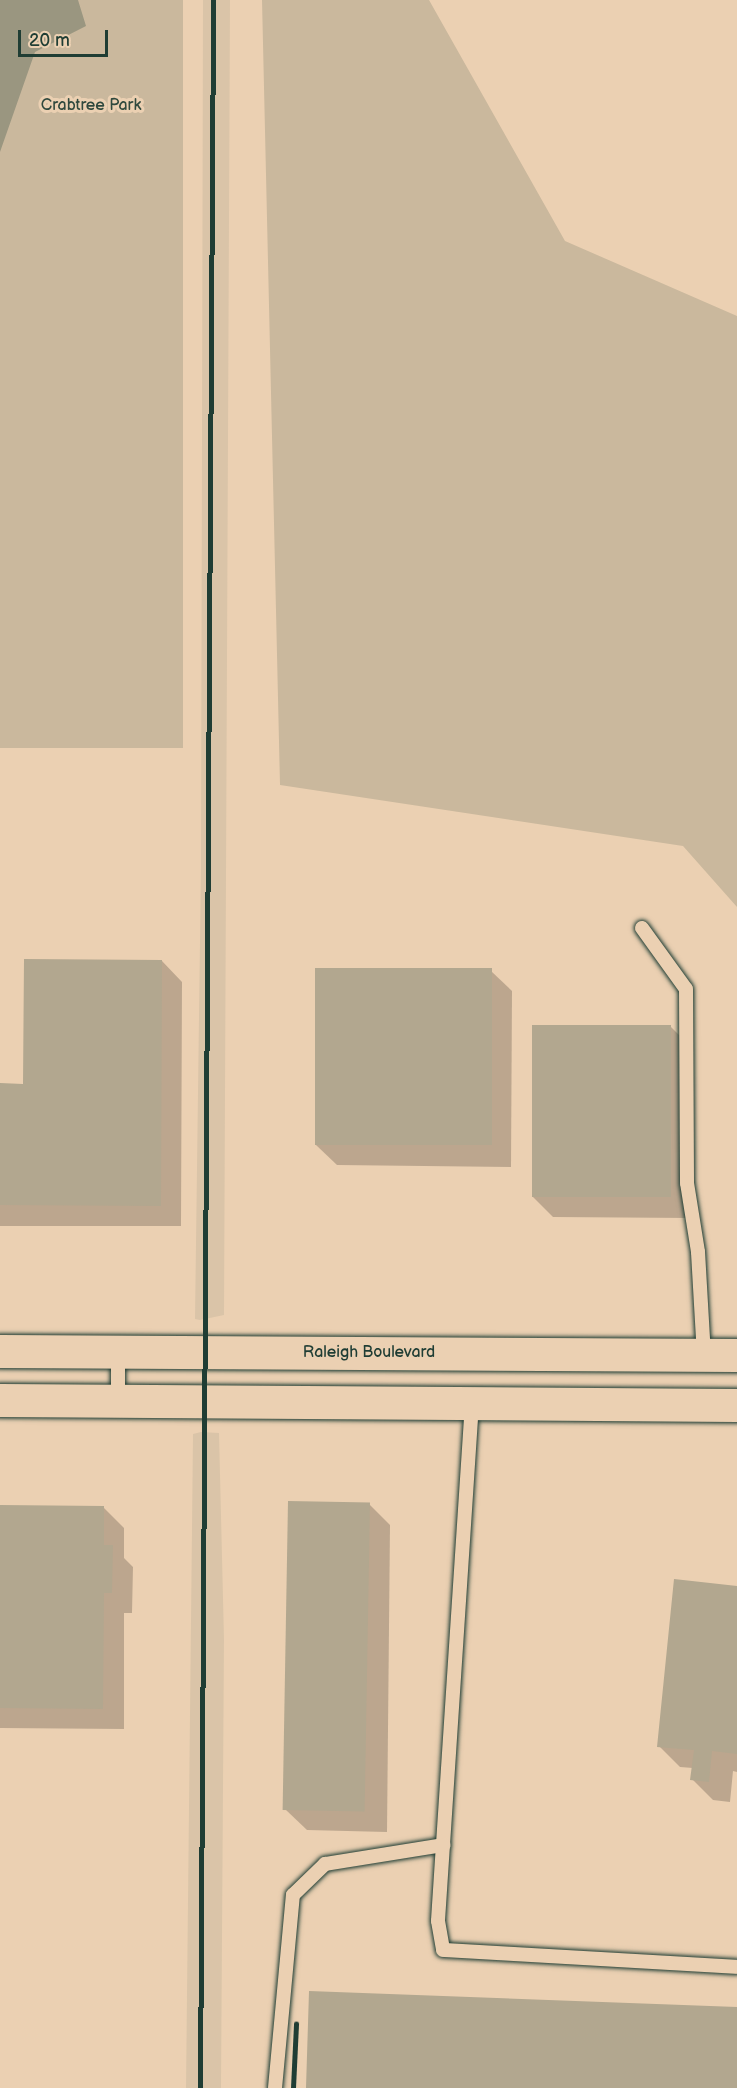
<!DOCTYPE html>
<html>
<head>
<meta charset="utf-8">
<style>
	body { margin:0 }
	#map { position:relative; width:737px; height:2088px; overflow:hidden; background:#ebd0b2; font-family:"Balsamiq Sans",sans-serif }
	div>[style] { position:absolute }
	[style*='--x'] { left:calc(var(--x)*1px); top:calc(var(--y)*1px); width:calc(var(--w)*1px); rotate:calc(var(--a)*1deg) }
	.built>* { inset:0; background:#dac4a8 }
	.green>* { inset:0; background:#cab89d; transform-origin:0 0 }
	.water>* { inset:0; background:#9a9680 }
	.shadow>* { inset:0; background:#0003 }
	.building>* { inset:0; background:#b2a78f; transform-origin:0 0 }
	.roads { filter:drop-shadow(0 0 2px #1f3d34) drop-shadow(0 0 2px #1f3d34) }
	.lane>* { height:14px; margin:-7px; padding:0 7px; transform-origin:7px; border-radius:7px; background:#ebd0b2 }
	.primary>* { height:33px; margin:-16.5px; padding:0 16.5px; transform-origin:16.5px; border-radius:16.5px; background:#ebd0b2 }
	.rail>* { height:4.5px; margin:-2.25px; padding:0 2.25px; transform-origin:2.25px; border-radius:2.25px; background:#1f3d34 }
	span { translate:-50% -50%; white-space:nowrap; text-align:center; line-height:1.15; -webkit-text-stroke:6px #ebd0b2; paint-order:stroke }
	.park-label { font-size:16px; color:#30493e }
	.street-label { font-size:16px; color:#1f3d34 }
	.scale { position:absolute; left:18px; top:30px; width:90px; height:27px; box-sizing:border-box; border:3px solid #1f3d34; border-top:0; padding-left:8px; font-size:18px; line-height:21px; white-space:nowrap; color:#1f3d34; -webkit-text-stroke:4px #ebd0b2; paint-order:stroke }
</style>
</head>
<body>
<div id="map">
	<div class="built">
		<i style="clip-path:polygon(203px 0,230px 0,224px 1315px,200px 1320px,195px 1319px,201px 866px)"></i>
		<i style="clip-path:polygon(201px 1432px,219px 1433px,224px 1639px,221px 2088px,186px 2088px,193px 1434px)"></i>
	</div>
	<div class="green">
		<i style="left:0;top:0;width:183px;height:748px"></i>
		<i style="clip-path:polygon(262px 0,429px 0,565px 241px,737px 316px,737px 907px,683px 846px,280px 785px)"></i>
	</div>
	<div class="water">
		<i style="clip-path:polygon(0 0,78px 0,86px 26px,35px 52px,0 152px)"></i>
	</div>
	<div class="shadow">
		<i style="clip-path:polygon(162px 961px,182px 982px,181px 1226px,0 1226px,0 1085px,25px 1085px)"></i>
		<i style="clip-path:polygon(491px 971px,512px 991px,511px 1167px,337px 1165px,316px 1145px)"></i>
		<i style="clip-path:polygon(671px 1027px,692px 1048px,690px 1218px,553px 1217px,532px 1196px)"></i>
		<i style="clip-path:polygon(369px 1504px,390px 1525px,387px 1832px,307px 1830px,286px 1810px)"></i>
		<i style="clip-path:polygon(0 1506px,103px 1507px,124px 1528px,124px 1558px,133px 1567px,132px 1613px,124px 1613px,124px 1729px,0 1728px)"></i>
		<i style="clip-path:polygon(737px 1587px,737px 1772px,733px 1771px,730px 1802px,713px 1800px,692px 1779px,693px 1768px,680px 1767px,659px 1746px)"></i>
	</div>
	<div class="building">
		<i style="clip-path:polygon(24px 959px,162px 960px,161px 1206px,0 1205px,0 1083px,23px 1084px)"></i>
		<i style="left:315px;top:968px;width:177px;height:177px"></i>
		<i style="left:532px;top:1025px;width:139px;height:172px"></i>
		<i style="left:288px;top:1501px;width:82px;height:309px;rotate:1deg"></i>
		<i style="clip-path:polygon(0 1505px,104px 1506px,104px 1545px,113px 1545px,112px 1593px,104px 1593px,103px 1709px,0 1708px)"></i>
		<i style="clip-path:polygon(674px 1579px,737px 1586px,737px 1754px,712px 1751px,709px 1782px,690px 1780px,694px 1750px,657px 1747px)"></i>
		<i style="clip-path:polygon(309px 1991px,737px 2007px,737px 2088px,306px 2088px)"></i>
	</div>
	<div class="roads">
		<div class="lane">
			<i style="--x:642;--y:928;--w:75;--a:54.2"></i>
			<i style="--x:686;--y:989;--w:194;--a:89.7"></i>
			<i style="--x:687;--y:1183;--w:70;--a:80.9"></i>
			<i style="--x:698;--y:1252;--w:103;--a:86.7"></i>
			<i style="--x:118;--y:1401;--w:49;--a:-90"></i>
			<i style="--x:472;--y:1403;--w:519;--a:93.76"></i>
			<i style="--x:438;--y:1921;--w:29;--a:80"></i>
			<i style="--x:443;--y:1950;--w:294;--a:3.3"></i>
			<i style="--x:275;--y:2088;--w:194;--a:-84.7"></i>
			<i style="--x:293;--y:1895;--w:45;--a:-44.1"></i>
			<i style="--x:325;--y:1864;--w:120;--a:-9.1"></i>
		</div>
		<div class="primary">
			<i style="--x:0;--y:1351;--w:737;--a:0.31"></i>
			<i style="--x:0;--y:1400;--w:737;--a:0.39"></i>
		</div>
	</div>
	<div class="rail">
		<i style="--x:200;--y:2088;--w:2088;--a:-89.64"></i>
		<i style="--x:293;--y:2088;--w:64;--a:-87.3"></i>
	</div>
	<div class="park-label">
		<span style="left:91px;top:106px">Crabtree Park</span>
	</div>
	<div class="street-label">
		<span style="left:369px;top:1353px">Raleigh Boulevard</span>
	</div>
	<div class="scale">20 m</div>
</div>
</body>
</html>
